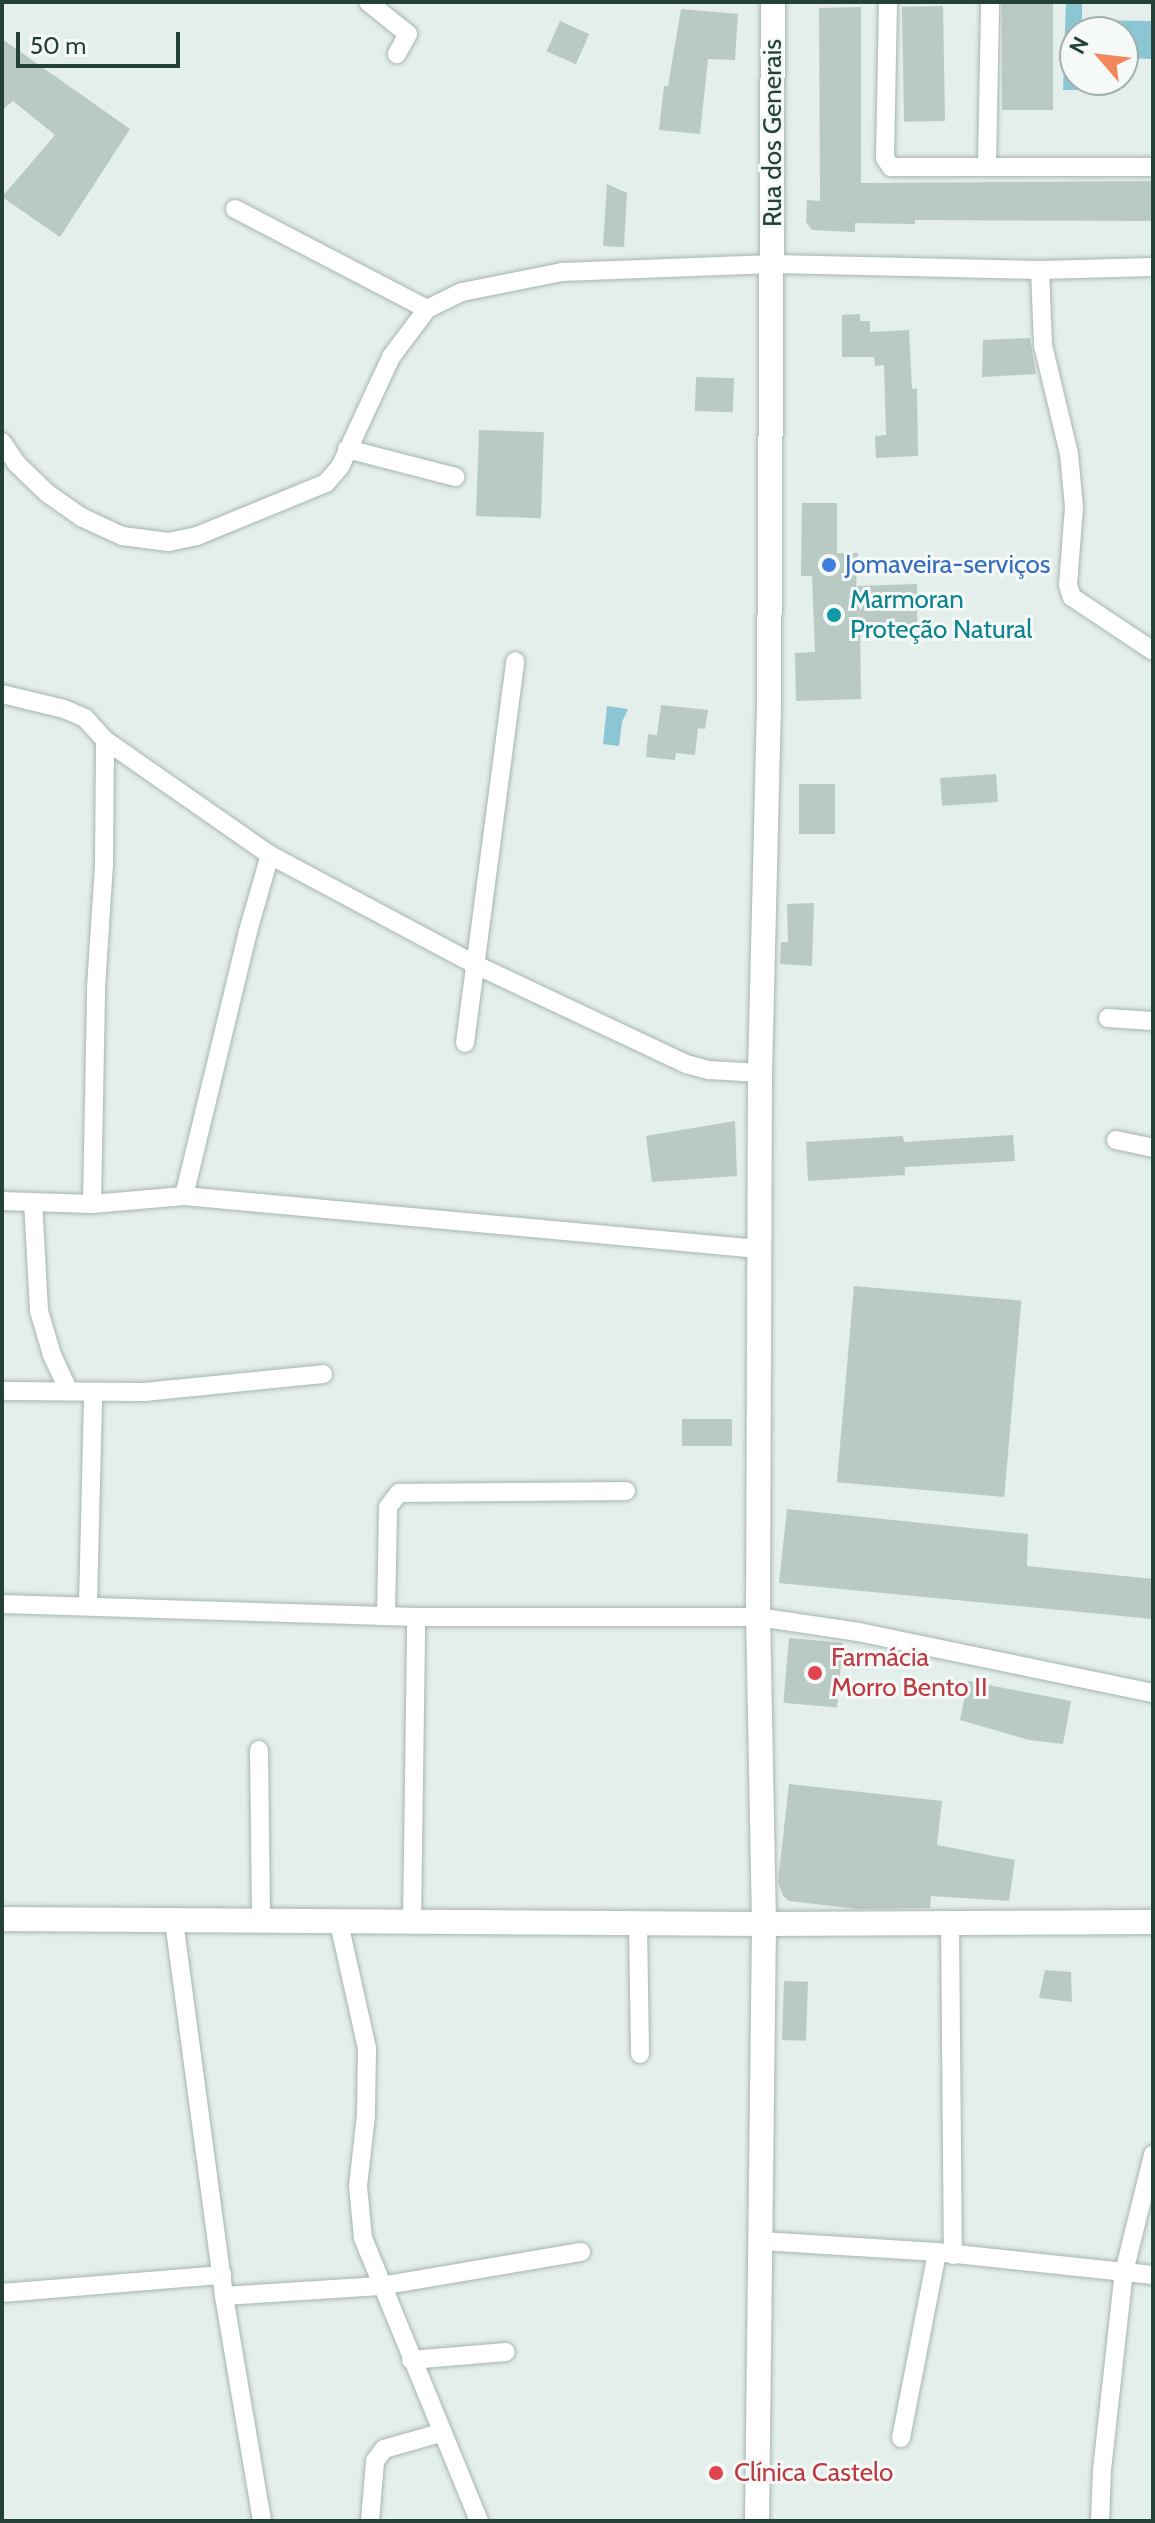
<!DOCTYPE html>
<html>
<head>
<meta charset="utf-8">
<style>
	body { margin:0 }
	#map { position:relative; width:1155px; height:2523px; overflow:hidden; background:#e4eeea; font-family:Cabin,sans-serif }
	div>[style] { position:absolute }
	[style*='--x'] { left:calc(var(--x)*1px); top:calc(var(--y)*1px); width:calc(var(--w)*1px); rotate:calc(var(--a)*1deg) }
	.water>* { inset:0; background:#8cc5d3 }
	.building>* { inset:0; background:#b9c9c3; transform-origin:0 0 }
	.roads { filter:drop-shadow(0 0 2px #a6b6b1) drop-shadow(0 0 2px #a6b6b1) }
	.street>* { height:18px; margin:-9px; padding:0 9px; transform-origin:9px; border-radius:9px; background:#fff }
	.secondary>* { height:24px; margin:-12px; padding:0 12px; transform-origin:12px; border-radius:12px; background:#fff }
	.dots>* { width:22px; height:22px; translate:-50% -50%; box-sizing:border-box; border:4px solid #f5faf8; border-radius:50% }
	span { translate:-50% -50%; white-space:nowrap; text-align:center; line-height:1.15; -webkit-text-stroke:6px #f5faf8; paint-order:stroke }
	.street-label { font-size:26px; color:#234039 }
	.shop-label { font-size:26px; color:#366cbe }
	.left { translate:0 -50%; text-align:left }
	.culture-label { font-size:26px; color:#0d838f }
	.health-label { font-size:26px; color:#be3a42 }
	.frame { position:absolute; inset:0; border:4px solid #234039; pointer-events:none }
	.north { position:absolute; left:1059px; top:16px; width:80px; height:80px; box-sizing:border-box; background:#f5faf8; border:2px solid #a1b0ac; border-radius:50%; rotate:298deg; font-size:22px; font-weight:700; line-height:32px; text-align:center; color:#234039 }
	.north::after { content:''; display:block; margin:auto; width:28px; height:36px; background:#f3885d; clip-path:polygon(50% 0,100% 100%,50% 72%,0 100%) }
	.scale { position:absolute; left:16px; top:32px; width:164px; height:36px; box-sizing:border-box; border:4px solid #234039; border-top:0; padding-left:10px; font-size:24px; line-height:28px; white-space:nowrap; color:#234039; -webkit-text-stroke:6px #f5faf8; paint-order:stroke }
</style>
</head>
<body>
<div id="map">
	<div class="water">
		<i style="clip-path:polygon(1066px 2px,1082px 2px,1082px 20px,1153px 21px,1153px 59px,1123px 58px,1123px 32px,1075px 32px,1075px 80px,1081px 80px,1081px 90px,1063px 90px)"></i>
		<i style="clip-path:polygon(607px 706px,628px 709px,622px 722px,619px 746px,603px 744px)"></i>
	</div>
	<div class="building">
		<i style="left:1002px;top:2px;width:51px;height:108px"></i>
		<i style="left:943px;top:6px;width:115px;height:41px;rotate:89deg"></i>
		<i style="clip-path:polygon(861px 7px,861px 183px,1153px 181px,1153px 221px,915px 220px,915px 224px,855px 223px,855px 232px,812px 230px,806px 222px,807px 200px,820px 201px,819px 8px)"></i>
		<i style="clip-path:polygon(681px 9px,738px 14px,735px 60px,708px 59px,700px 134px,659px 130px,664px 86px,668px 86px)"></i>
		<i style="left:560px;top:21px;width:32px;height:33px;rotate:24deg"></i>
		<i style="clip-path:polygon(2px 39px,130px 129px,60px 237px,2px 197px,55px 135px,13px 101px,2px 110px)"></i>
		<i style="clip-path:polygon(607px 184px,627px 193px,624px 247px,603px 246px)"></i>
		<i style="clip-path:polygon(860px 314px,860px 321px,870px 321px,870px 332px,909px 330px,912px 389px,917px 388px,918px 456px,876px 458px,875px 436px,886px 435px,884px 365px,875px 366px,874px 357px,842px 357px,842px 315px)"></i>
		<i style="clip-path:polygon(1030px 338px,1036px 374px,982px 377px,983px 340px)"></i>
		<i style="left:696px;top:377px;width:38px;height:34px;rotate:2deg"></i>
		<i style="left:479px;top:430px;width:65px;height:86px;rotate:2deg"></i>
		<i style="clip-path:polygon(802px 503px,837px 503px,837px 553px,858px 553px,856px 586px,917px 584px,917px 624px,860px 624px,861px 699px,796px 701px,795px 653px,815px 652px,812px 576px,801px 576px)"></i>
		<i style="clip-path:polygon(661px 705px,708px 710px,705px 729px,698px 728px,695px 755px,676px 753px,675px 760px,646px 757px,648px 734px,657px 735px)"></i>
		<i style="left:996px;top:774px;width:28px;height:56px;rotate:86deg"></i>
		<i style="left:799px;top:784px;width:36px;height:50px"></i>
		<i style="clip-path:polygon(814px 903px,812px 966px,780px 964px,781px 942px,788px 942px,787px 904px)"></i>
		<i style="clip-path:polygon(735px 1121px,737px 1176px,652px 1182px,646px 1136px)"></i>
		<i style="clip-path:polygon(1013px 1135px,1015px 1161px,905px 1167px,905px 1175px,808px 1181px,806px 1142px,903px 1136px,904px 1142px)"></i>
		<i style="left:854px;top:1286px;width:168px;height:197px;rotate:5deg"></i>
		<i style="left:682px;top:1419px;width:50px;height:27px"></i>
		<i style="clip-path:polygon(787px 1509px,1028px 1534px,1027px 1566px,1153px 1579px,1153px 1619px,779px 1583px)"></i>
		<i style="left:789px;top:1638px;width:54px;height:65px;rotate:5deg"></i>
		<i style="clip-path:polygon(968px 1681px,1071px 1701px,1063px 1744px,1029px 1740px,960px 1720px)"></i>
		<i style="clip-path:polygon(789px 1784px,942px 1801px,937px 1845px,1015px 1860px,1009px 1901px,931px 1896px,930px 1908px,858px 1909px,789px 1901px,783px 1896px,778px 1882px)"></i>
		<i style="clip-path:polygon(1045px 1970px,1071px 1972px,1072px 2002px,1039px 1998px)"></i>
		<i style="left:784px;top:1981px;width:24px;height:59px;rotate:2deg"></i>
	</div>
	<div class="roads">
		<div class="street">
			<i style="--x:368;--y:2;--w:51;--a:38.7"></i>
			<i style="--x:408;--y:34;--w:23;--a:119"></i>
			<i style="--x:888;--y:2;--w:156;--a:91.1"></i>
			<i style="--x:885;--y:158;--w:11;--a:56"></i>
			<i style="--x:891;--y:167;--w:262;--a:0"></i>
			<i style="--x:987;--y:165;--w:163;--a:-88.9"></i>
			<i style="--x:235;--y:209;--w:216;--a:27.5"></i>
			<i style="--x:1040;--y:270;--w:75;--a:87.7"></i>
			<i style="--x:1043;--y:345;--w:112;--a:76.6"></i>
			<i style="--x:1069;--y:454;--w:53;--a:84.6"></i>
			<i style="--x:1074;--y:507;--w:78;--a:94.4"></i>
			<i style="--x:1068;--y:585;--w:13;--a:72"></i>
			<i style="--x:1072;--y:597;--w:97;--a:33.7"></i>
			<i style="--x:2;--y:442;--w:27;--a:56"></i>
			<i style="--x:17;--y:464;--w:42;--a:44"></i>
			<i style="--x:47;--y:493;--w:42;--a:35.2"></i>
			<i style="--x:81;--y:517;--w:45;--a:24.9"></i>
			<i style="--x:122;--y:536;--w:47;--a:7.3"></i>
			<i style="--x:169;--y:542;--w:29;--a:-12"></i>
			<i style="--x:197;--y:536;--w:139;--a:-22.3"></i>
			<i style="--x:326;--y:483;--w:21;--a:-49"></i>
			<i style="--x:340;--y:467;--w:121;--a:-65.1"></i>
			<i style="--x:391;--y:357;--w:60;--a:-53.1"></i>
			<i style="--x:427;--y:309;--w:39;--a:-26"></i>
			<i style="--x:462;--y:292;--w:102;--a:-11.3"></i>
			<i style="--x:562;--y:272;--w:211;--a:-2.2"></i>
			<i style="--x:773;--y:264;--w:267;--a:1.3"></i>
			<i style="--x:1040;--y:270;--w:113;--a:-1.5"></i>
			<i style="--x:347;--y:449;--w:112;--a:14.5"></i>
			<i style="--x:2;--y:694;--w:64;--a:13.6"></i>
			<i style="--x:64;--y:709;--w:23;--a:23"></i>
			<i style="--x:85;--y:718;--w:30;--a:48"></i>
			<i style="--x:105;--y:740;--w:201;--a:34.9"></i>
			<i style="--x:270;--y:855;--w:234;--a:28.1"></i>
			<i style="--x:476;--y:965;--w:232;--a:25.2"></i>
			<i style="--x:686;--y:1064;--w:24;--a:15"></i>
			<i style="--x:709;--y:1070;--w:51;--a:3.4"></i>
			<i style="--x:1108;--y:1018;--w:45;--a:3.8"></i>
			<i style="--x:465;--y:1043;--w:385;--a:-82.5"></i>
			<i style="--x:1116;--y:1140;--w:38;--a:12"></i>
			<i style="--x:184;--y:1196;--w:273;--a:-76.4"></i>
			<i style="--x:248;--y:931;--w:79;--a:-73.9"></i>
			<i style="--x:2;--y:1201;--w:90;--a:1.9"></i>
			<i style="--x:92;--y:1204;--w:92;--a:-5"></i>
			<i style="--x:184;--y:1196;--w:577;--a:5.27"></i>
			<i style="--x:33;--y:1202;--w:109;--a:86.8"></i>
			<i style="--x:39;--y:1311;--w:46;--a:73.5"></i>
			<i style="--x:52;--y:1355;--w:40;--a:65"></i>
			<i style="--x:92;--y:1204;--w:216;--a:-88.9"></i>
			<i style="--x:96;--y:988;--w:125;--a:-86.3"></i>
			<i style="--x:104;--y:863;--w:123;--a:-89.5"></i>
			<i style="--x:2;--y:1391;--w:142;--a:0.4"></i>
			<i style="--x:144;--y:1392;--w:180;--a:-5.7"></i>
			<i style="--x:2;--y:1604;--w:414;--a:1.8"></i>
			<i style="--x:416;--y:1617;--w:342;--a:0"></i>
			<i style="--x:758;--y:1617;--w:101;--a:8.5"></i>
			<i style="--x:858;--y:1632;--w:301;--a:11.7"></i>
			<i style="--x:88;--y:1604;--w:210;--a:-88.6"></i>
			<i style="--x:386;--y:1615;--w:108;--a:-88.9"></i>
			<i style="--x:388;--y:1507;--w:18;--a:-52"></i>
			<i style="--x:399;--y:1493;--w:227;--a:-0.5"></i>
			<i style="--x:259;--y:1750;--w:172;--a:89.3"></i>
			<i style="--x:174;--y:1921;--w:378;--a:82.4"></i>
			<i style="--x:224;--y:2296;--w:228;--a:80.4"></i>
			<i style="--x:412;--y:1922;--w:305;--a:-89.2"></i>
			<i style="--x:339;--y:1923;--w:128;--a:77.4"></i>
			<i style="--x:367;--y:2048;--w:67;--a:90.9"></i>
			<i style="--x:366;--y:2115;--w:71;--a:96.4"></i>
			<i style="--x:358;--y:2186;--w:52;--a:84.5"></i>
			<i style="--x:363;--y:2238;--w:306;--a:67.7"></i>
			<i style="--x:950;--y:1923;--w:332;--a:89.5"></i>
			<i style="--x:638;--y:1924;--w:130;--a:89.1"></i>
			<i style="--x:762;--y:2241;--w:175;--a:3.6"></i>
			<i style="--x:937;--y:2252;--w:217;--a:6.1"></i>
			<i style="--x:2;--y:2293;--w:221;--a:-4.7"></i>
			<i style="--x:224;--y:2296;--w:156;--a:-3.7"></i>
			<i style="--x:380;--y:2286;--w:204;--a:-9.6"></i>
			<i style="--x:411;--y:2360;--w:95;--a:-4.8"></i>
			<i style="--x:901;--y:2438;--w:189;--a:-79"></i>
			<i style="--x:370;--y:2521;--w:60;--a:-85.2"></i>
			<i style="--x:375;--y:2461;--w:15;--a:-53"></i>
			<i style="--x:384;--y:2449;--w:58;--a:-15.9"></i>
			<i style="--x:1100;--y:2521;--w:51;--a:-87.8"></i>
			<i style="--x:1102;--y:2470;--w:199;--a:-83.7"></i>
			<i style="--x:1124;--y:2272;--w:121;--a:-76.1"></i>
		</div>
		<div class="secondary">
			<i style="--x:2;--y:1919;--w:762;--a:0.38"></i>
			<i style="--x:764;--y:1924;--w:389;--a:-0.3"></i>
			<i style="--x:757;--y:2521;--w:597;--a:-89.33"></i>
			<i style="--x:764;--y:1924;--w:307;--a:-91.1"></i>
			<i style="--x:758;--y:1617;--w:544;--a:-89.79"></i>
			<i style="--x:760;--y:1073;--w:365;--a:-88.6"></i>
			<i style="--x:769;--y:708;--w:706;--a:-89.68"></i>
		</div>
	</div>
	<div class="dots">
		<i style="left:829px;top:565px;background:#3f7fe0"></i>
		<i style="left:834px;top:615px;background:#0f9aa8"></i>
		<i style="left:815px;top:1673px;background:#e0444e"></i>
		<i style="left:716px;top:2473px;background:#e0444e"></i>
	</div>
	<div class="street-label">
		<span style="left:773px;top:133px;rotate:-90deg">Rua dos Generais</span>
	</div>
	<div class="shop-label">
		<span class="left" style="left:845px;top:565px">Jomaveira-serviços</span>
	</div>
	<div class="culture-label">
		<span class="left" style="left:850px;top:615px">Marmoran<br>Proteção Natural</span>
	</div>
	<div class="health-label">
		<span class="left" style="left:831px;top:1673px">Farmácia<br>Morro Bento II</span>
		<span class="left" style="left:734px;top:2473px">Clínica Castelo</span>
	</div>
	<div class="frame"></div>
	<div class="north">N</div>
	<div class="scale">50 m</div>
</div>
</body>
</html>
